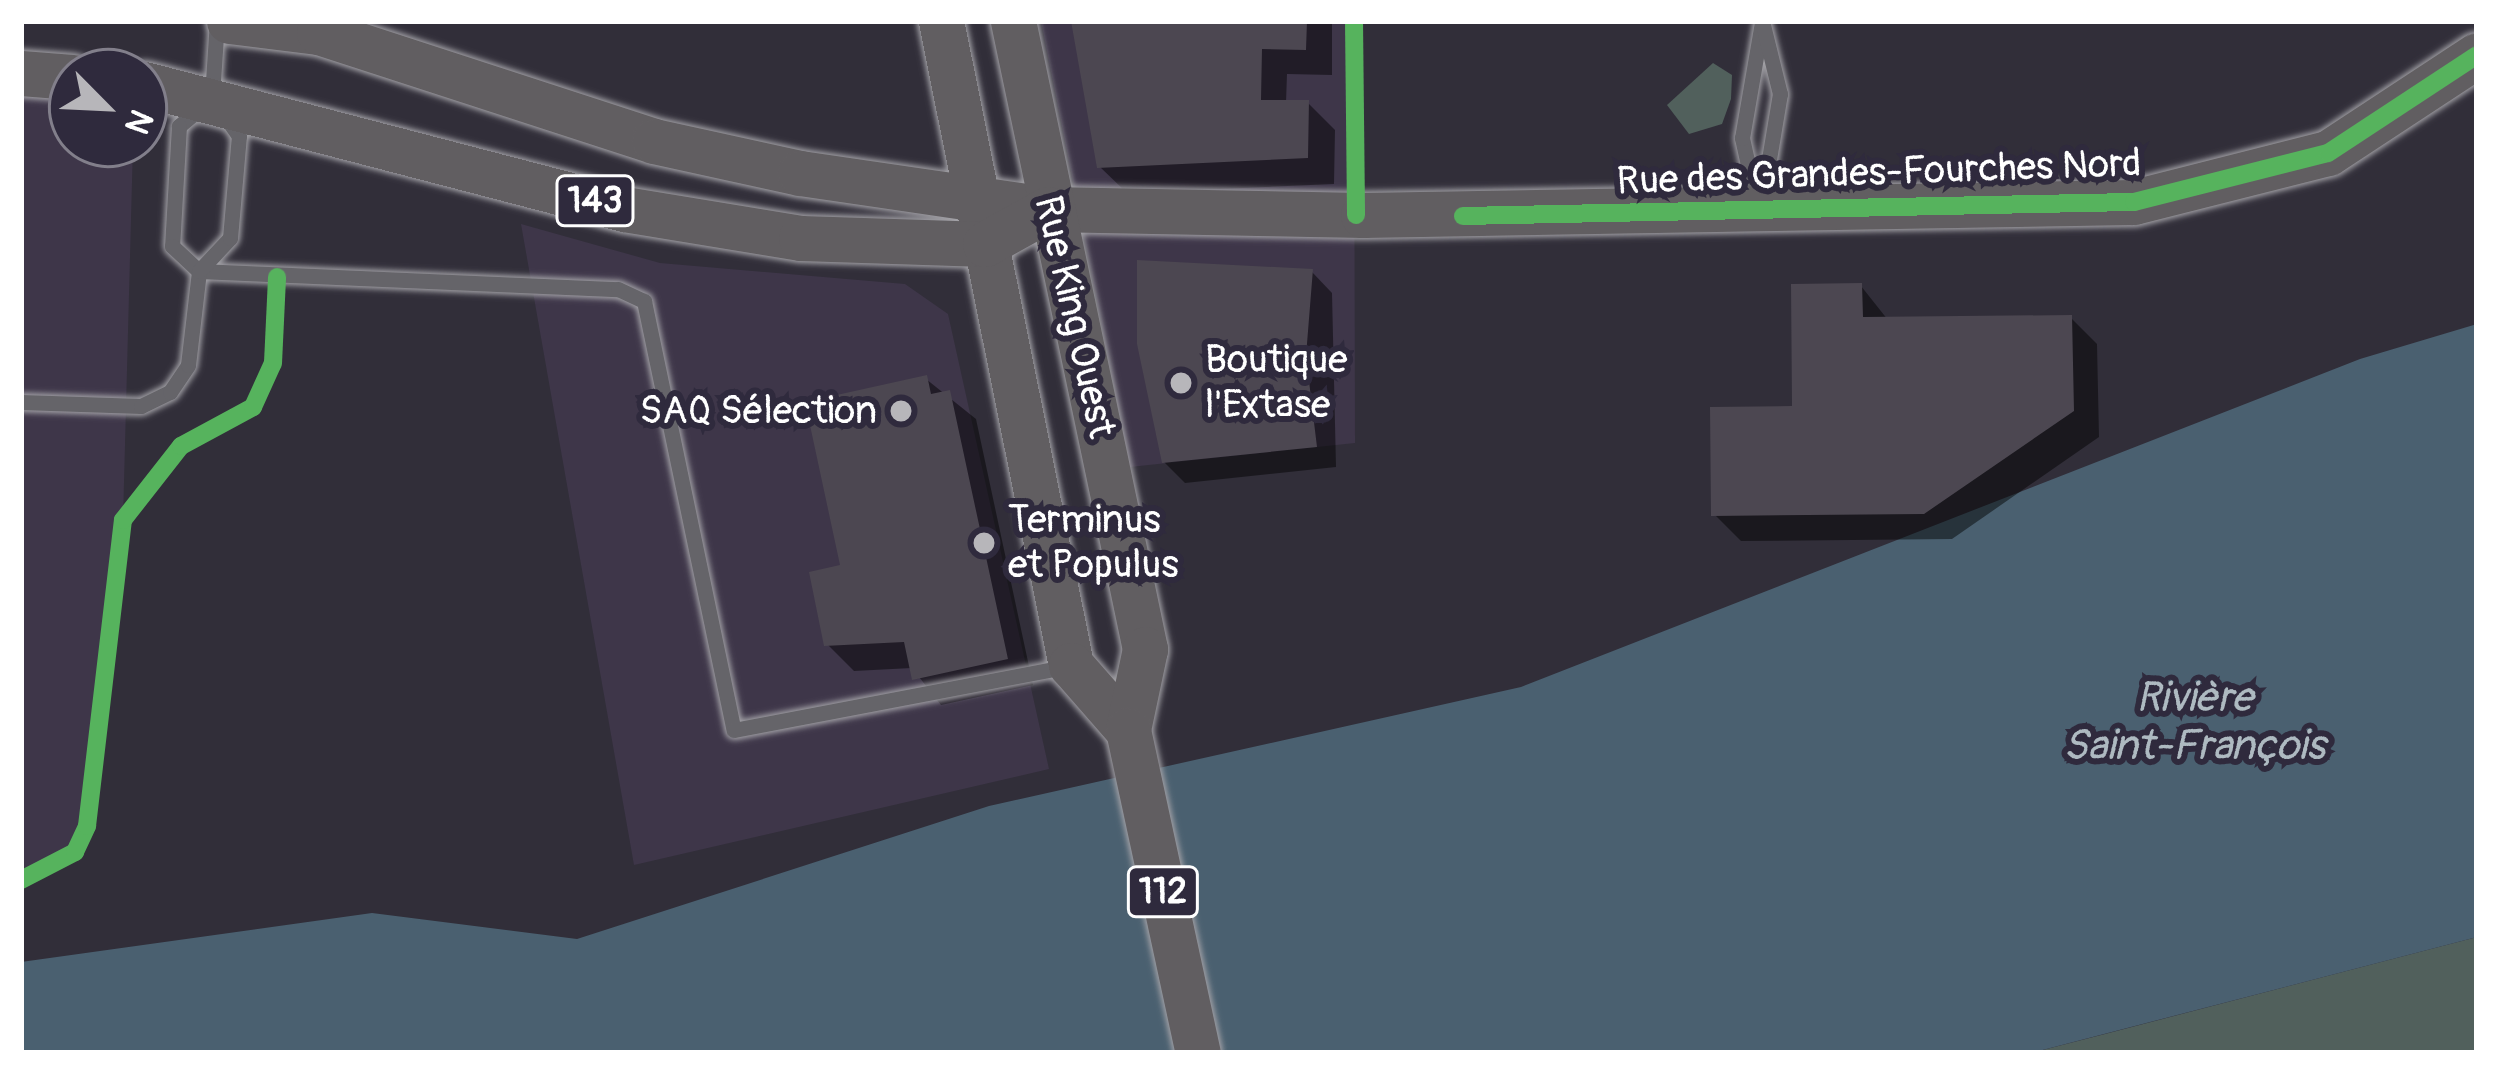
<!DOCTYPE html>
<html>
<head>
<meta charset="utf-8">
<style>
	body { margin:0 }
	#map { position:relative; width:2498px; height:1074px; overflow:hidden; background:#312e39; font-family:Pangolin,sans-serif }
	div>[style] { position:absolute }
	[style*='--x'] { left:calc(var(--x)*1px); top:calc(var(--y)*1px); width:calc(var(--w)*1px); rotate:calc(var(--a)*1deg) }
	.built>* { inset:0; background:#3e3649 }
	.green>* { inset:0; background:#51605c }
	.water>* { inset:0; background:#4a6070 }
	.shadow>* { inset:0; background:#0007 }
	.building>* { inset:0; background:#4c4751 }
	.roads { filter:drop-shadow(0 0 3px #a2a1a6) drop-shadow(0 0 3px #a2a1a6) }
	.service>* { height:15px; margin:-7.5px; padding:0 7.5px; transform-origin:7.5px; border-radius:7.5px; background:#656469 }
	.primary>* { height:45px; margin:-22.5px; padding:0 22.5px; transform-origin:22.5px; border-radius:22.5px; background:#615e61 }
	.cycleway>* { height:18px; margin:-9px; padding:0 9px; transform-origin:9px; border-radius:9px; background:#56b35d }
	.dots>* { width:33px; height:33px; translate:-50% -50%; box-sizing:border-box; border:6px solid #2f2a3d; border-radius:50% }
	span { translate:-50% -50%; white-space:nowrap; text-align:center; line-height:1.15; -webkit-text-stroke:12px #2f2a3d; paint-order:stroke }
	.shield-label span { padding:3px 9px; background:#2f2a3d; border:3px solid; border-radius:9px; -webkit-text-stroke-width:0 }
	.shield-label { font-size:36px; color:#fff; font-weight:700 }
	.street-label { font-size:39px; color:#fff }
	.poi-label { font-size:39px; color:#fff }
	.left { translate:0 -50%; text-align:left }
	.right { translate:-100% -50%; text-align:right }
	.water-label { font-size:42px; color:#aebac1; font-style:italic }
	.frame { position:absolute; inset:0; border:24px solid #fff; pointer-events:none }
	.north { position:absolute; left:48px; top:48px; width:120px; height:120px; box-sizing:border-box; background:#2f2a3d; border:3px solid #827f8b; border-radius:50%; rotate:114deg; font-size:33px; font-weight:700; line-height:48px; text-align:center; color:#fff }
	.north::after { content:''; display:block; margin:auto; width:42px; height:54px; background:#b7b6ba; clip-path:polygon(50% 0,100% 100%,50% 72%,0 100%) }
</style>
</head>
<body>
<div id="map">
	<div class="built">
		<i style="clip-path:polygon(1041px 21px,1354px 21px,1355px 443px,1130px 467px)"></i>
		<i style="clip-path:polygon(21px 73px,72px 77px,72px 144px,133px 144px,123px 520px,87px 826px,75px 852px,21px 880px)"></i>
		<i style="clip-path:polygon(521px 224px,660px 263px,905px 284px,948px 314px,1049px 769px,634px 865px)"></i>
	</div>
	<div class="green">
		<i style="clip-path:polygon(1713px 63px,1732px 75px,1731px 99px,1722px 124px,1689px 134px,1667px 105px)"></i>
		<i style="clip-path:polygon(2477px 937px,2477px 1053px,2031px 1053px,2105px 1034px)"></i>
	</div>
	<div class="water">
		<i style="clip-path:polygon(2477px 324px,2477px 937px,2031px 1053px,21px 1053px,21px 962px,372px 913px,577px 939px,989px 806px,1521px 687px,2360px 359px)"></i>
	</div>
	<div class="shadow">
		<i style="clip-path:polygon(1074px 21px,1332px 21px,1332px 75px,1287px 74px,1286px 103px,1308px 103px,1335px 130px,1334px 184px,1127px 193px,1100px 167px)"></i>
		<i style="clip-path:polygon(1312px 272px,1332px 293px,1336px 467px,1185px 483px,1164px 462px)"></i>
		<i style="clip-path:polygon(1861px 286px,1888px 320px,2071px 318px,2097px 344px,2099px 437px,1952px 539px,1741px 541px,1714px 514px,1795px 409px)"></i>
		<i style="clip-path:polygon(926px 379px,976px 419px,1033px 685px,941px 705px,912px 668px,854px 671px,827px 644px,843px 567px)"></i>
	</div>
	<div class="building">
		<i style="clip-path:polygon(1071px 21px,1307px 21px,1306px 50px,1262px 49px,1261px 100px,1309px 100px,1308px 158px,1097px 168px)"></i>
		<i style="clip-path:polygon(1137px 260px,1313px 269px,1306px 356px,1317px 447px,1162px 463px,1137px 344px)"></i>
		<i style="clip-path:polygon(1862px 283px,1863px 317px,2072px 315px,2074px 411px,1924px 514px,1711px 516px,1710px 407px,1792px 406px,1791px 284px)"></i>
		<i style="clip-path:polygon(927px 375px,931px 394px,950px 390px,1008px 659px,912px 680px,904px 642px,824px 646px,809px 572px,840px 565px,805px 402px)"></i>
	</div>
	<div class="roads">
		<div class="service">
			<i style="--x:212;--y:96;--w:75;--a:-86.2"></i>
			<i style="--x:204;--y:105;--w:33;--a:140"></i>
			<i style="--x:179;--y:126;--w:120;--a:93.3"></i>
			<i style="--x:172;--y:246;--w:37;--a:43"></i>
			<i style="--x:199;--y:271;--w:419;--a:2.5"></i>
			<i style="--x:618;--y:289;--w:29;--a:25"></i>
			<i style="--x:644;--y:301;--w:438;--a:78.2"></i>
			<i style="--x:734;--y:730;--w:340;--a:-10.8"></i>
			<i style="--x:1756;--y:201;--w:65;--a:-102.5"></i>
			<i style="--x:1742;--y:138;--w:118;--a:-80.2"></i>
			<i style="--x:1762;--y:201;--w:109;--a:-80.5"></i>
			<i style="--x:1780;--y:94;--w:71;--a:-103.8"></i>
			<i style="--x:21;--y:402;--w:120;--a:1.9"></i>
			<i style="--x:141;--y:406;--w:32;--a:-26"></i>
			<i style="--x:170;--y:392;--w:32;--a:-56"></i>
			<i style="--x:188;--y:365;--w:95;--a:-83.3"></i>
			<i style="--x:199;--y:271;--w:45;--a:-46.8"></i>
			<i style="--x:230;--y:238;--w:102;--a:-85"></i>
			<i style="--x:239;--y:136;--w:24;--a:-125"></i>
		</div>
		<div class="primary">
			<i style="--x:229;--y:21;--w:91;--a:7"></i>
			<i style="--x:319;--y:32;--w:352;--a:18"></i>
			<i style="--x:654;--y:141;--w:149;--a:12.4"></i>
			<i style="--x:800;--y:173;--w:251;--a:8.3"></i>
			<i style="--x:1048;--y:209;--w:315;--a:1.1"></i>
			<i style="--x:1363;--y:215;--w:771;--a:-0.97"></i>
			<i style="--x:2134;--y:202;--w:200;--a:-14.2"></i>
			<i style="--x:2328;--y:153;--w:178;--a:-33.3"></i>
			<i style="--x:941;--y:21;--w:657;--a:78.59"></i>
			<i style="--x:1071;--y:665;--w:86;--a:48.8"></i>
			<i style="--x:1013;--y:21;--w:642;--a:78.13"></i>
			<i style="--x:1145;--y:649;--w:83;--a:101.9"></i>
			<i style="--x:1128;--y:730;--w:330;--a:77.8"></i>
			<i style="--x:21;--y:73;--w:51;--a:4.5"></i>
			<i style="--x:144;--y:84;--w:496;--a:14.6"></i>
			<i style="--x:624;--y:209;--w:179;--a:9.3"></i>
			<i style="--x:801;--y:238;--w:184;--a:1.9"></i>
			<i style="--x:985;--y:244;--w:72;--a:-29.1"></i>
		</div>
	</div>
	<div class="cycleway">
		<i style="--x:1354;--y:21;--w:194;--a:89.4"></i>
		<i style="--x:1463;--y:216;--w:671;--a:-1.2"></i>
		<i style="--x:2134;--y:202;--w:200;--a:-14.2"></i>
		<i style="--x:2328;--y:153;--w:178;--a:-33.3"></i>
		<i style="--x:21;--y:880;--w:61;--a:-27.4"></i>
		<i style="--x:75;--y:852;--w:29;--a:-65"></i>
		<i style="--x:87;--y:826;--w:308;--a:-83.3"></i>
		<i style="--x:123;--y:520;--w:94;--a:-51.9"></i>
		<i style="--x:181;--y:446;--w:82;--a:-28.4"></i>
		<i style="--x:253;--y:407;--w:48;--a:-65.6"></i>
		<i style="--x:273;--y:363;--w:86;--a:-87.3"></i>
	</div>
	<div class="dots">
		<i style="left:1181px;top:383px;background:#b7b6ba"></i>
		<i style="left:901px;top:411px;background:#b7b6ba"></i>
		<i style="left:984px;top:543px;background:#b7b6ba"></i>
	</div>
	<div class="shield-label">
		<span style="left:595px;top:201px">143</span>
		<span style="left:1163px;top:892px">112</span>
	</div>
	<div class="street-label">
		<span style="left:1879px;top:173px;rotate:-2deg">Rue des Grandes-Fourches Nord</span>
		<span style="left:1074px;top:317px;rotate:77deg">Rue King Ouest</span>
	</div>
	<div class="poi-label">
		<span class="left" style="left:1205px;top:383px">Boutique<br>l'Extase</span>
		<span class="right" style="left:877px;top:411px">SAQ Sélection</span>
		<span class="left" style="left:1008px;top:543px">Terminus<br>et Populus</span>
	</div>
	<div class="water-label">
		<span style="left:2194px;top:722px">Rivière<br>Saint-François</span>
	</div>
	<div class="frame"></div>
	<div class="north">N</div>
</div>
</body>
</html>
